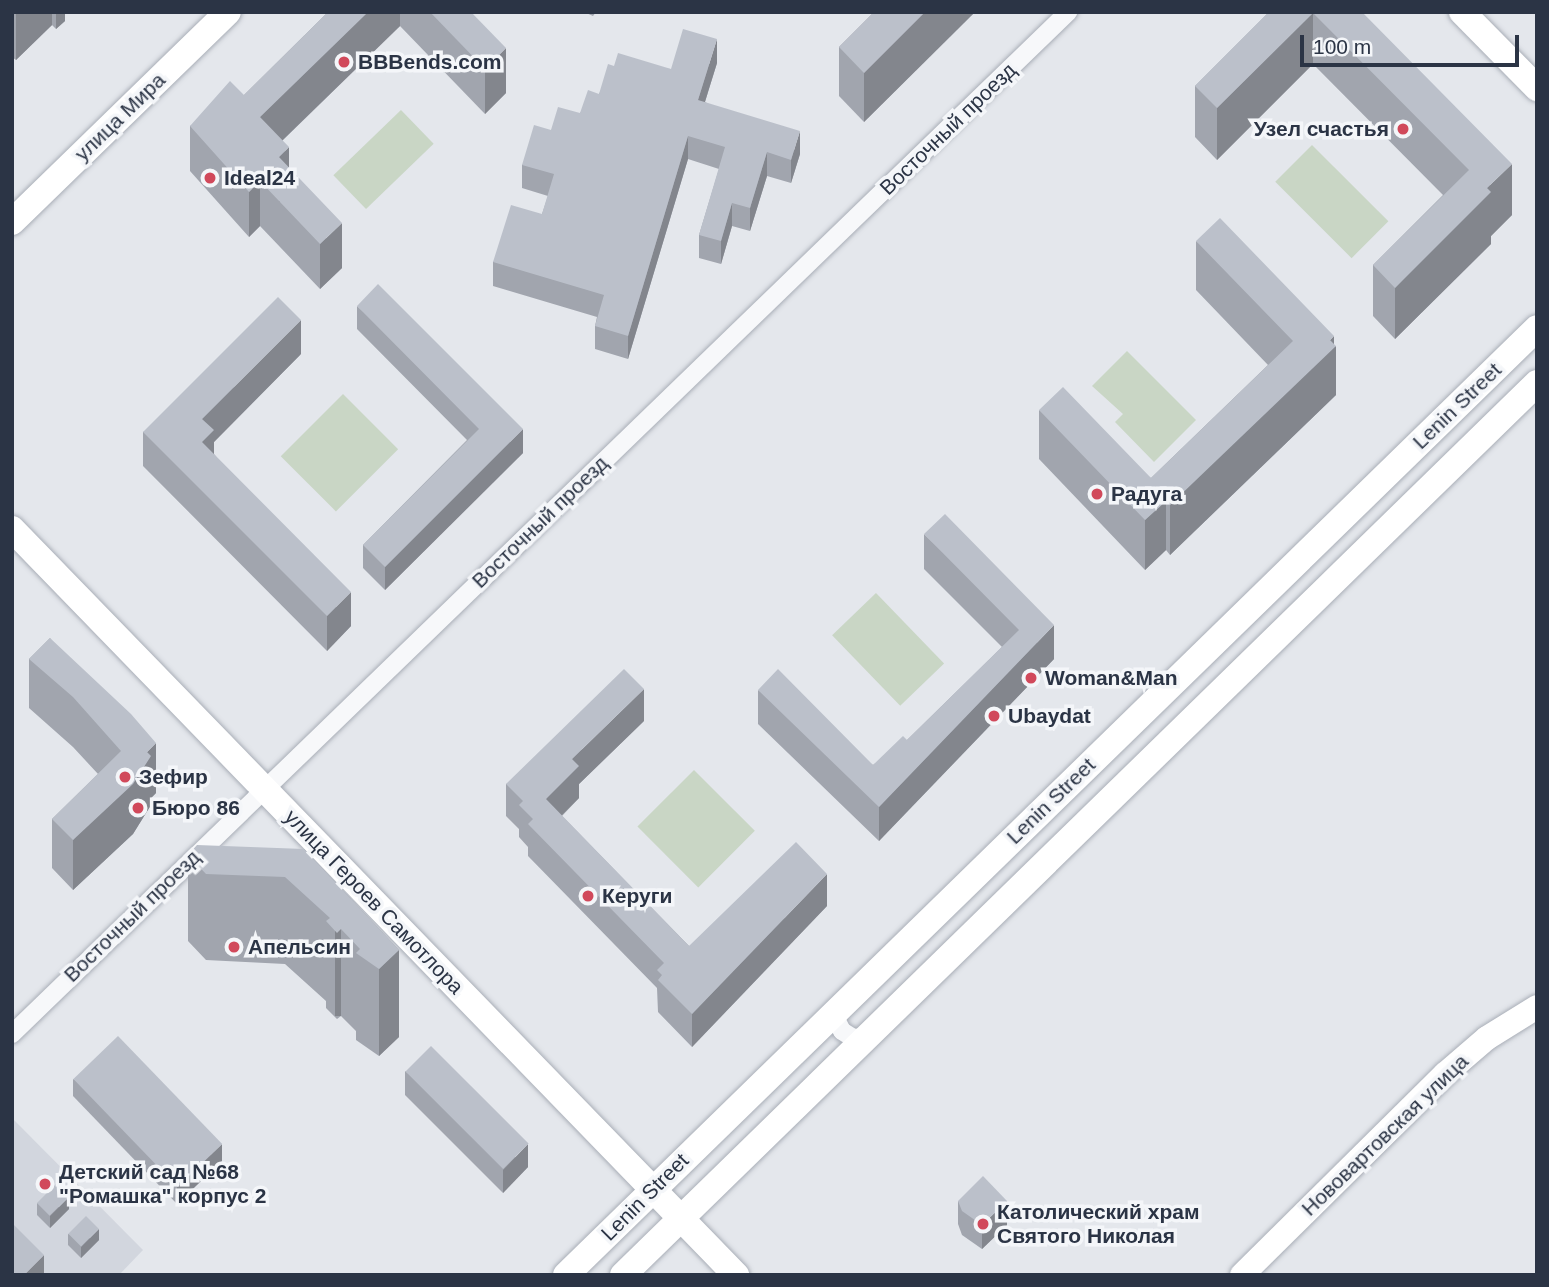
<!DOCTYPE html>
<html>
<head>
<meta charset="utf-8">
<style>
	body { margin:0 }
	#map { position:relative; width:1549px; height:1287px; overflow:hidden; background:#e4e7ec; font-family:Arial,sans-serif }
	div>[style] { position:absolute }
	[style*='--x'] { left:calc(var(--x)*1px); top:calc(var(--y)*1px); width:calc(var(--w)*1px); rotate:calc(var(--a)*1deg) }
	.built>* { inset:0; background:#d2d6de }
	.green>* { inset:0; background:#c9d6c5; transform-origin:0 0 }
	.roads { filter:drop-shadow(0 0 2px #a9aeb7) drop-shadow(0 0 2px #a9aeb7) }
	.street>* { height:18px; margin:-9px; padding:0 9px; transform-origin:9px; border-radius:9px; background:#f7f8fa }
	.secondary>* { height:24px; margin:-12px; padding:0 12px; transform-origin:12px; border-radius:12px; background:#fff }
	.primary>* { height:26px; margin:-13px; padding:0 13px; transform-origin:13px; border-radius:13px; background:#fff }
	.wall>* { inset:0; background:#a1a5ae }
	.shaded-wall>* { inset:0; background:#83868d; transform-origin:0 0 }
	.building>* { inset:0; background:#bbc0ca; transform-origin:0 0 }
	.dots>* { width:19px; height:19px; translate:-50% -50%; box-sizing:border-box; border:4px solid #f4f6f9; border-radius:50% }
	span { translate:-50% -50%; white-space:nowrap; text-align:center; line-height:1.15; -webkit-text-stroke:7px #f4f6f9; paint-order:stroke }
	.poi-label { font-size:21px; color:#2b3445; font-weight:700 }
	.left { translate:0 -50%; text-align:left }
	.right { translate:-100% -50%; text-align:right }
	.street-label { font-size:21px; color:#2b3445 }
	.frame { position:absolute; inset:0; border:14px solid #2b3445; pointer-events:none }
	.scale { position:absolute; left:1300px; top:35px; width:219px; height:32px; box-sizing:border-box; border:4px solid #2b3445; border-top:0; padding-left:9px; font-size:21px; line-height:24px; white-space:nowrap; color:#2b3445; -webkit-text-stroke:5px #f4f6f9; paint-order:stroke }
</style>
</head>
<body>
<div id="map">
	<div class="built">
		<i style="clip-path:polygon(12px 1118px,143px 1250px,119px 1275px,12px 1275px)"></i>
	</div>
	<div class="green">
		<i style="left:401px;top:110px;width:47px;height:94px;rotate:46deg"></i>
		<i style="left:1312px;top:145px;width:108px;height:52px;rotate:45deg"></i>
		<i style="clip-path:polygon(1127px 351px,1196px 420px,1154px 462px,1115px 422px,1123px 414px,1092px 386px)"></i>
		<i style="left:343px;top:394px;width:78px;height:88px;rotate:45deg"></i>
		<i style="left:876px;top:593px;width:98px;height:61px;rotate:46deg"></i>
		<i style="left:694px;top:770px;width:86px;height:80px;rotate:45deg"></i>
	</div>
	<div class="roads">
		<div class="street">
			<i style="--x:839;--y:1007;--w:14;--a:98"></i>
			<i style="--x:837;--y:1021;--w:11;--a:63"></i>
			<i style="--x:842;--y:1031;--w:13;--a:32"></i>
			<i style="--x:853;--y:1038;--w:14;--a:-4"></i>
			<i style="--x:12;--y:1034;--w:1470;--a:-44.06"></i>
		</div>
		<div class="secondary">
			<i style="--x:1242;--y:1275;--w:286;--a:-44.7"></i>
			<i style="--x:1445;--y:1074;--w:55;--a:-40.6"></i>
			<i style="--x:1487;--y:1038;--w:59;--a:-31.8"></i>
		</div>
		<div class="primary">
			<i style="--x:1462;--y:12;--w:107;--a:45.4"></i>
			<i style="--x:12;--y:222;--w:301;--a:-44.2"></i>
			<i style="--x:12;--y:529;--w:1040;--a:45.86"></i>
			<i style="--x:566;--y:1275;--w:1356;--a:-44.28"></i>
			<i style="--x:623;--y:1275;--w:1277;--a:-44.3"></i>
		</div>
	</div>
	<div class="wall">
		<i style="clip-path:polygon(12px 12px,65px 12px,65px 21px,56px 29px,52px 25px,16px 60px,12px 57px)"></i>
		<i style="clip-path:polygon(328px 12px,471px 12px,506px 93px,485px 114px,400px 26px,282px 141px,289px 168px,342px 268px,320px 289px,260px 226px,249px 237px,190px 171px,190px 126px,244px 95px)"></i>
		<i style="clip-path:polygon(584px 12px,596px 12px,593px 16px)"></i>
		<i style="clip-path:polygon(874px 12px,975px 12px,864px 122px,839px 96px,839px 47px)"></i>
		<i style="clip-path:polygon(1269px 12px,1362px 12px,1512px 215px,1491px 236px,1491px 244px,1395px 339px,1373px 316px,1373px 265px,1443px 195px,1313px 64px,1217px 160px,1195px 137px,1195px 86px)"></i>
		<i style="clip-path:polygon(717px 63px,705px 102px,800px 154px,791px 183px,767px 176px,750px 231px,732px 226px,721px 264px,699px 258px,699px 235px,719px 169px,688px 159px,628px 359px,595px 349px,595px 326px,597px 317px,493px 286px,493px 262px,542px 214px,548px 196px,522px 188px,522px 165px,551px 130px,580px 113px,599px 94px,614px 66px,671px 69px)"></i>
		<i style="clip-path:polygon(1196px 241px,1334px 344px,1336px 395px,1170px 555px,1166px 550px,1145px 570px,1039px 459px,1039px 410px,1151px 478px,1268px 365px,1196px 290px)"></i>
		<i style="clip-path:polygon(357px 306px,523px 453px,385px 590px,363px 568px,363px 545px,467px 440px,357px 329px)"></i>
		<i style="clip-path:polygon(301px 354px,214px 442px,214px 454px,351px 626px,327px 651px,143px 466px,143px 432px)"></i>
		<i style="clip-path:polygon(924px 534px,1054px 659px,879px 841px,758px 724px,758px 690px,873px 765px,907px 740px,1002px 647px,924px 569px)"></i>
		<i style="clip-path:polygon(50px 638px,156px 793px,151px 798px,151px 805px,133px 834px,73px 890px,52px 868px,52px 819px,98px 774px,73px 747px,29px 708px,29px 659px)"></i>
		<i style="clip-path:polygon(644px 721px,579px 784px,579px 798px,562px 816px,689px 946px,827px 906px,692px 1047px,658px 1012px,657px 988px,528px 856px,528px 847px,519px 837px,519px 829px,506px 816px,506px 784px)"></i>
		<i style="clip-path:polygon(304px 849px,399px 950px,399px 1037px,379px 1056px,356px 1040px,356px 1031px,341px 1016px,337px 1019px,326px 1008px,326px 1001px,285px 964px,206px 960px,188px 941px,188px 855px)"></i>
		<i style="clip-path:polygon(405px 1071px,528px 1167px,503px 1193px,405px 1095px)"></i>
		<i style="clip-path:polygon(73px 1079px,222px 1161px,177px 1204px,73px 1096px)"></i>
		<i style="clip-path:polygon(958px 1201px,1007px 1225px,982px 1249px,962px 1235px,958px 1224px)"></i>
		<i style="clip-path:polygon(37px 1203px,69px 1209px,50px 1228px,37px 1215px)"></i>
		<i style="clip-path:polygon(68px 1234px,99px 1240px,81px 1258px,68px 1245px)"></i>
	</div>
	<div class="shaded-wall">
		<i style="clip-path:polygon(16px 12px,52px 12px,52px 25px,16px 60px)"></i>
		<i style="clip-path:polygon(56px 12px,65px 12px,65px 21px,56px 29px)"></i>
		<i style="clip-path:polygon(368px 12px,400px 12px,400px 26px,260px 162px,260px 117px)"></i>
		<i style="clip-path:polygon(925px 12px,975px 12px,864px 122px,864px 73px)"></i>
		<i style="clip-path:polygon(1313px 13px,1313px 64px,1217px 160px,1217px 108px)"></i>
		<i style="clip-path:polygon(717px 39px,717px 63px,698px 124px,698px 100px)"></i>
		<i style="clip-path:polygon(506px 48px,506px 93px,485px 114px,485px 69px)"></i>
		<i style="clip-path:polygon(800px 131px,800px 154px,791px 183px,791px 160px)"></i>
		<i style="clip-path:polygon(688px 136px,688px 159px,628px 359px,628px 336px)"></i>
		<i style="clip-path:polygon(289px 147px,289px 192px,279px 202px,279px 157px)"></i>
		<i style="clip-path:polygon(767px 152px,767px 176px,750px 231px,750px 208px)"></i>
		<i style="clip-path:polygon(1512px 164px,1512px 215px,1491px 236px,1491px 244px,1395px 339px,1395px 288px,1487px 188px)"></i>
		<i style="clip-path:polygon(260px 181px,260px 226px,249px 237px,249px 192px)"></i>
		<i style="clip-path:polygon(732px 203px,732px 226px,721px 264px,721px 241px)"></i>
		<i style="clip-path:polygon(342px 223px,342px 268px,320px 289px,320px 244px)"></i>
		<i style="clip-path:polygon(301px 320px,301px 354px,214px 442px,214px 464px,202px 477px,202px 419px)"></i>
		<i style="clip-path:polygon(1334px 336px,1334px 347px,1336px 346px,1336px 395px,1170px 555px,1170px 505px)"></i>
		<i style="clip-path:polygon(523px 429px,523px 453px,385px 590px,385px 567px)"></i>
		<i style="clip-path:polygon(1166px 501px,1166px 550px,1145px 570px,1145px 520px)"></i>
		<i style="clip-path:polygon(351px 592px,351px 626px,327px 651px,327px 616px)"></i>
		<i style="left:13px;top:616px;width:35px;height:1px;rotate:90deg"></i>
		<i style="clip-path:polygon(1054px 625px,1054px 659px,879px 841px,879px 807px)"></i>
		<i style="clip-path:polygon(644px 689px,644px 721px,579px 784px,579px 798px,546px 831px,546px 799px,572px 759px)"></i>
		<i style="clip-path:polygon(156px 743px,156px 793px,151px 798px,151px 805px,133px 834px,73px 890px,73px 840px,147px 752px)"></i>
		<i style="clip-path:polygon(827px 874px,827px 906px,692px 1047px,692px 1014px)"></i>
		<i style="left:341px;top:929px;width:87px;height:6px;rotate:90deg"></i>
		<i style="clip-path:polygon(399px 950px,399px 1037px,379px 1056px,379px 969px)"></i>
		<i style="clip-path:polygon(222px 1144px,222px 1161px,177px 1204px,177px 1187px)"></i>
		<i style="clip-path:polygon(528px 1144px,528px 1167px,503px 1193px,503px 1170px)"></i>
		<i style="clip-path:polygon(69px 1197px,69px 1209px,50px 1228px,50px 1216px)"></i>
		<i style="clip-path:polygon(1007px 1201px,1007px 1225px,982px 1249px,982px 1225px)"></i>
		<i style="clip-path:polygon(99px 1229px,99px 1240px,81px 1258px,81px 1247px)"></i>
		<i style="clip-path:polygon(44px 1255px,44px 1273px,42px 1275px,24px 1275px)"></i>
	</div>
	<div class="building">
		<i style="clip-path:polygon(328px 12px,368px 12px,260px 117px,289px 147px,279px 157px,342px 223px,320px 244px,260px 181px,249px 192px,190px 126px,230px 81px,244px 95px)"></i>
		<i style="clip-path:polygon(430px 12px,471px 12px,506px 48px,485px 69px)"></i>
		<i style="clip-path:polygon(874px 12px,925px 12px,864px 73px,839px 47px)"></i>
		<i style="clip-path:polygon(1269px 12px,1362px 12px,1512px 164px,1487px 188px,1491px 192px,1395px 288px,1373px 265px,1469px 170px,1313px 13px,1217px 108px,1195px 86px)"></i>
		<i style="clip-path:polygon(683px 29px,717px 39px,698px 100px,800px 131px,791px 160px,767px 152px,750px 208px,732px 203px,721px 241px,699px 235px,725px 147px,688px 136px,628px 336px,595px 326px,604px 295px,493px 262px,511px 205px,542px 214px,554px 174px,522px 165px,534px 125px,551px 130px,558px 107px,580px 113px,588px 90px,599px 94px,608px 64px,614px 66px,618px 53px,671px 69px)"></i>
		<i style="clip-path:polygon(1220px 218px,1334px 336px,1330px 340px,1336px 346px,1170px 505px,1166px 501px,1145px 520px,1039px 410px,1063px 387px,1151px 478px,1293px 341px,1196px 241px)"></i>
		<i style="clip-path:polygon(378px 284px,523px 429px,385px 567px,363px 545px,479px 429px,357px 306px)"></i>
		<i style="clip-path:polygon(278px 297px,301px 320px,202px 419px,214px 430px,202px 442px,351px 592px,327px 616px,143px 432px)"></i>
		<i style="clip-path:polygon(945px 514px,1054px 625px,879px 807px,758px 690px,778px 669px,873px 765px,903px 736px,907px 740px,1019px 630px,924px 534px)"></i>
		<i style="clip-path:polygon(50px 638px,131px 714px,156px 743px,147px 752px,151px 756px,133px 784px,73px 840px,52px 819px,121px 751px,73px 697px,29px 659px)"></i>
		<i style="clip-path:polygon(624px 669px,644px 689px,572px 759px,579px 766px,546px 799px,689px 946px,796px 842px,827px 874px,692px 1014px,658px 980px,662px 975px,657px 970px,664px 963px,528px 824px,533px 819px,519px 805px,523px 801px,506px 784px)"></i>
		<i style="clip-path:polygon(197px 845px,304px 849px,399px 950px,379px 969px,356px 953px,360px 949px,341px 929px,337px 933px,326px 921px,330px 918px,285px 877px,206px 874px,188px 855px)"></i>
		<i style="left:118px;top:1036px;width:150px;height:62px;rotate:46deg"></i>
		<i style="left:431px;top:1046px;width:138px;height:36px;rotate:45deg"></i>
		<i style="clip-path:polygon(983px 1176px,1007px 1201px,982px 1225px,962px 1211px,958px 1201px)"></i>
		<i style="left:56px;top:1184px;width:18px;height:27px;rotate:45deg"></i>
		<i style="left:86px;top:1216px;width:18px;height:25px;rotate:45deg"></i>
		<i style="clip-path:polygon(12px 1223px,44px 1255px,24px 1275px,12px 1275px)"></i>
	</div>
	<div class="dots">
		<i style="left:344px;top:62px;background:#d1495b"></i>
		<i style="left:1403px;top:129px;background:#d1495b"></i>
		<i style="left:210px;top:178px;background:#d1495b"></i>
		<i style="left:1097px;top:494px;background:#d1495b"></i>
		<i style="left:1031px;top:678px;background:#d1495b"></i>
		<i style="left:994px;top:716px;background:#d1495b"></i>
		<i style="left:125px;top:777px;background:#d1495b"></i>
		<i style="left:138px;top:808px;background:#d1495b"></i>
		<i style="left:588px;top:896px;background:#d1495b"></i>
		<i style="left:234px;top:947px;background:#d1495b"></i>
		<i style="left:45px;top:1184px;background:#d1495b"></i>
		<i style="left:983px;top:1224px;background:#d1495b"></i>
	</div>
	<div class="poi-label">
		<span class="left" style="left:358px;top:62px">BBBends.com</span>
		<span class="right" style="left:1389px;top:129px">Узел счастья</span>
		<span class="left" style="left:224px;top:178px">Ideal24</span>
		<span class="left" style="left:1111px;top:494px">Радуга</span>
		<span class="left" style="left:1045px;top:678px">Woman&amp;Man</span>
		<span class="left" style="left:1008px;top:716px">Ubaydat</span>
		<span class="left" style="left:139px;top:777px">Зефир</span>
		<span class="left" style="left:152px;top:808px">Бюро 86</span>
		<span class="left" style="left:602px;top:896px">Керуги</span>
		<span class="left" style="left:248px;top:947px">Апельсин</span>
		<span class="left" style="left:59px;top:1184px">Детский сад №68<br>"Ромашка" корпус 2</span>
		<span class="left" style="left:997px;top:1224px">Католический храм<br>Святого Николая</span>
	</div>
	<div class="street-label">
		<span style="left:120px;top:117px;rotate:-44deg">улица Мира</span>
		<span style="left:948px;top:129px;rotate:-44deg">Восточный проезд</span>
		<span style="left:1457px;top:406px;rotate:-44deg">Lenin Street</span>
		<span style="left:540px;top:522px;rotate:-44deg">Восточный проезд</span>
		<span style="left:1051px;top:801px;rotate:-44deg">Lenin Street</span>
		<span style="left:374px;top:902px;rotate:46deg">улица Героев Самотлора</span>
		<span style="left:132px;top:916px;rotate:-44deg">Восточный проезд</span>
		<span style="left:1385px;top:1135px;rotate:-44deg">Нововартовская улица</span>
		<span style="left:645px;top:1197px;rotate:-45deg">Lenin Street</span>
	</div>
	<div class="frame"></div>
	<div class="scale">100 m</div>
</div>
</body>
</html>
